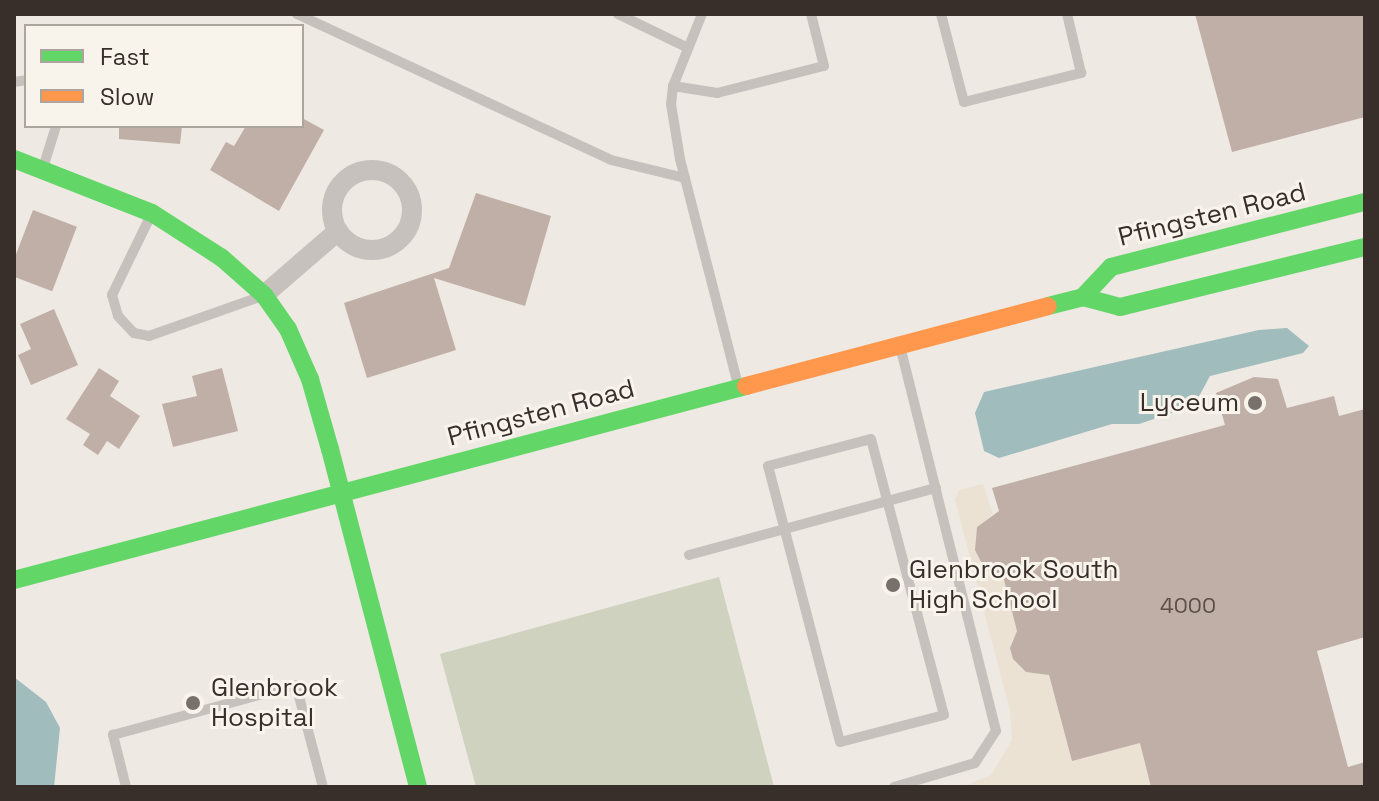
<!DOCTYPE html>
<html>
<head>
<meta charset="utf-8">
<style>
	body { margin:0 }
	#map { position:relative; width:1379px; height:801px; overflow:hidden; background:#eee9e3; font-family:"Space Grotesk",sans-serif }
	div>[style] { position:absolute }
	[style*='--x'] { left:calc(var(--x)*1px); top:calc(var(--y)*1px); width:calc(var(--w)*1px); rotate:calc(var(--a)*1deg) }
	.green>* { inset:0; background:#ced2be }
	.plaza>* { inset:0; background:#ebe2d4 }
	.water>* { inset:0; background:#a0bcbd }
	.building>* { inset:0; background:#c0afa6; transform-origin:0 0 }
	.lane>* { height:10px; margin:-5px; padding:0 5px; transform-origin:5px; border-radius:5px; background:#c6c1bc }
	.street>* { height:20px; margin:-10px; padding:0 10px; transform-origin:10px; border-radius:10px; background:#c6c1bc }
	.street>.ring { margin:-10px; padding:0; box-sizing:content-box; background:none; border:20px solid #c6c1bc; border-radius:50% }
	.fast>* { height:18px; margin:-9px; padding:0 9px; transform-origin:9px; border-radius:9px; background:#63d668 }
	.slow>* { height:18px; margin:-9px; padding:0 9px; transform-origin:9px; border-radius:9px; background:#ff974d }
	.dots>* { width:22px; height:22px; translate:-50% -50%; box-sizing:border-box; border:4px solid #f9f4eb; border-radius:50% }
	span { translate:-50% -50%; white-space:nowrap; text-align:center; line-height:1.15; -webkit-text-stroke:6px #f9f4eb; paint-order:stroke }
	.number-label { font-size:22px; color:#5a4f49 }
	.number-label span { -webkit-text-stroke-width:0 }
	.street-label { font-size:26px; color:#382f2a }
	.poi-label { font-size:26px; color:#382f2a }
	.right { translate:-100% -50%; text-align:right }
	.left { translate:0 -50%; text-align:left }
	.frame { position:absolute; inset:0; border:16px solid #382f2a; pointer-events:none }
	.legend { position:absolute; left:24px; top:24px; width:280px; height:104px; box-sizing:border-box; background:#f9f4eb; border:2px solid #aca59e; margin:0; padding:10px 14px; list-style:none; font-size:24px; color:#382f2a }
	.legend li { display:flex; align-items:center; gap:16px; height:40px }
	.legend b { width:40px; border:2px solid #aca59e }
</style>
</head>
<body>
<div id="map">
	<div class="green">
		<i style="clip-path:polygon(719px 577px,774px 787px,476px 787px,440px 654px)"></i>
	</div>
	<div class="plaza">
		<i style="clip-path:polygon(983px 484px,993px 514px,977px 527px,975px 550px,984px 568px,1003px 579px,1018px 632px,1011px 643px,1013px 660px,1026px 672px,1049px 675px,1072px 761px,1151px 740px,1151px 787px,962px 787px,991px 775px,1012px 740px,1010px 711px,955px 500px,959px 490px)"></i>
	</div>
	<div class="water">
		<i style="clip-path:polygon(1287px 328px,1309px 346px,1303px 353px,1210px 376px,1197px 400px,1175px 412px,1139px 424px,1112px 424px,999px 458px,984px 451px,975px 413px,984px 392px,1259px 330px)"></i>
		<i style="clip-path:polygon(14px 677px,46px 702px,60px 728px,54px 787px,14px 787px)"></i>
	</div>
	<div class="building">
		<i style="clip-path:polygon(1195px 14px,1365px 14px,1365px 117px,1232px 152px)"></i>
		<i style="clip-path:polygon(302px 118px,324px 130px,279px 211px,210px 170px,226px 142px,234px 146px,246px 126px,302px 126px)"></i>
		<i style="clip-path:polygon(119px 126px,182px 126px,180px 144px,119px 139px)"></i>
		<i style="clip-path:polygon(476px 193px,551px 216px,525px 306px,434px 278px,456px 350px,367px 378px,344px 303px,449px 268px)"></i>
		<i style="left:33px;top:210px;width:47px;height:69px;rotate:21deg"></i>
		<i style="clip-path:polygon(54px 309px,78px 365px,31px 385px,18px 355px,31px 349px,20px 324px)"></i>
		<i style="clip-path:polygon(99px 368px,119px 381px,110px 396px,140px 416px,119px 449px,107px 441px,98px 455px,83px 445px,90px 434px,66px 419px)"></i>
		<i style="clip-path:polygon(222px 368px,238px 431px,173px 447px,162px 404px,197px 396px,192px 376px)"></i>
		<i style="clip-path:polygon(1254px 377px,1278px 379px,1287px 408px,1334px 396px,1339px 416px,1365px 409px,1365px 637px,1317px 651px,1348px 767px,1365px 762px,1365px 787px,1151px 787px,1140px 743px,1072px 761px,1049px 675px,1026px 672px,1013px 659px,1010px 648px,1017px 631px,1004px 580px,984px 568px,975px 550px,977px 527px,999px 511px,992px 488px,1225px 425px,1216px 393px)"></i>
	</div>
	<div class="lane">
		<i style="--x:297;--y:14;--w:346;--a:24.9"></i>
		<i style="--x:611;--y:160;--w:76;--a:13.7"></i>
		<i style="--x:618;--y:14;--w:78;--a:25.9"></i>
		<i style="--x:702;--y:14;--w:78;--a:111.9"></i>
		<i style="--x:673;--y:86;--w:18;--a:96"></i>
		<i style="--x:671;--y:104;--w:56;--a:80.7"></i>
		<i style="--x:680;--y:159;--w:233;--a:75.6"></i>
		<i style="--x:941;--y:14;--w:91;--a:75.4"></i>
		<i style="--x:964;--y:102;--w:121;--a:-13.9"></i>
		<i style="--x:1081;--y:73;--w:61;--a:-103.3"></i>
		<i style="--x:14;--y:82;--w:12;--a:-9"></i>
		<i style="--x:673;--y:86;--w:45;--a:9"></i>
		<i style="--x:717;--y:93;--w:110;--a:-14.2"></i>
		<i style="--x:824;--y:66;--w:54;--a:-104"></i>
		<i style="--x:43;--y:168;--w:44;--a:-72.8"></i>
		<i style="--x:151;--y:215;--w:89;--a:116"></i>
		<i style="--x:112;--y:295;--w:22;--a:74"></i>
		<i style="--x:118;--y:316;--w:23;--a:47"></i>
		<i style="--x:134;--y:333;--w:15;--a:11"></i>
		<i style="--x:149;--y:336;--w:118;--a:-19.4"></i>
		<i style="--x:871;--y:439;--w:285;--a:75.2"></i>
		<i style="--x:944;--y:715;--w:107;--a:165.4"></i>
		<i style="--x:840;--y:742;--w:285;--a:-104.6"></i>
		<i style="--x:768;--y:466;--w:106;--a:-14.7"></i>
		<i style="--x:689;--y:555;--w:256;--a:-15.2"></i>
		<i style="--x:126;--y:787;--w:54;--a:-104"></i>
		<i style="--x:113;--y:735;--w:190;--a:-15.3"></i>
		<i style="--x:296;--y:685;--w:106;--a:75.2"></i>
		<i style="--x:894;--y:787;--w:84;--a:-16.5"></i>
		<i style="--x:975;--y:763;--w:38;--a:-57"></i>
		<i style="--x:996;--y:731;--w:394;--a:-104"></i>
	</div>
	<div class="street">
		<i class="ring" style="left:332px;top:170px;width:60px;height:60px"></i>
		<i style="--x:264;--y:295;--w:98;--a:-40.9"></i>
	</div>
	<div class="fast">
		<i style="--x:14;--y:159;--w:148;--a:21.4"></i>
		<i style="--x:152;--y:213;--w:83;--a:32.7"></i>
		<i style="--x:222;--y:258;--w:56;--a:41.4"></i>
		<i style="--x:264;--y:295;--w:42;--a:54.8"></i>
		<i style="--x:288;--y:329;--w:55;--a:66.3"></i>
		<i style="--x:310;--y:379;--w:73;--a:74.1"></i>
		<i style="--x:330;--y:449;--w:349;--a:75.4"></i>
		<i style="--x:1083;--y:297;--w:41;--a:-47"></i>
		<i style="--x:1111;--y:267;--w:262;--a:-14.4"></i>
		<i style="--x:1048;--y:306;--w:36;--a:-14"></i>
		<i style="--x:1083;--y:297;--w:38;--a:15"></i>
		<i style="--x:1120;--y:307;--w:252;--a:-13.8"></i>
		<i style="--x:14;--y:580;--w:757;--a:-14.84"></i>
	</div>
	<div class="slow">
		<i style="--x:746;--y:386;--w:312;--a:-14.8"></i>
	</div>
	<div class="dots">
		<i style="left:1255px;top:403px;background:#78706b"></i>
		<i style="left:893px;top:585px;background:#78706b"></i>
		<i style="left:193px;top:703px;background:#78706b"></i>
	</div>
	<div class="number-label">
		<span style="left:1188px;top:606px">4000</span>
	</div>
	<div class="street-label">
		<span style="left:1212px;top:215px;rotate:-14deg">Pfingsten Road</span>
		<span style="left:541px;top:413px;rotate:-15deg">Pfingsten Road</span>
	</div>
	<div class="poi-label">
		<span class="right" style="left:1239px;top:403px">Lyceum</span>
		<span class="left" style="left:909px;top:585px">Glenbrook South<br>High School</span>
		<span class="left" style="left:211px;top:703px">Glenbrook<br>Hospital</span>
	</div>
	<div class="frame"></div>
	<ul class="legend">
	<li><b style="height:10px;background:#63d668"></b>Fast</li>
	<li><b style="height:10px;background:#ff974d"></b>Slow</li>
	</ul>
</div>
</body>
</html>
